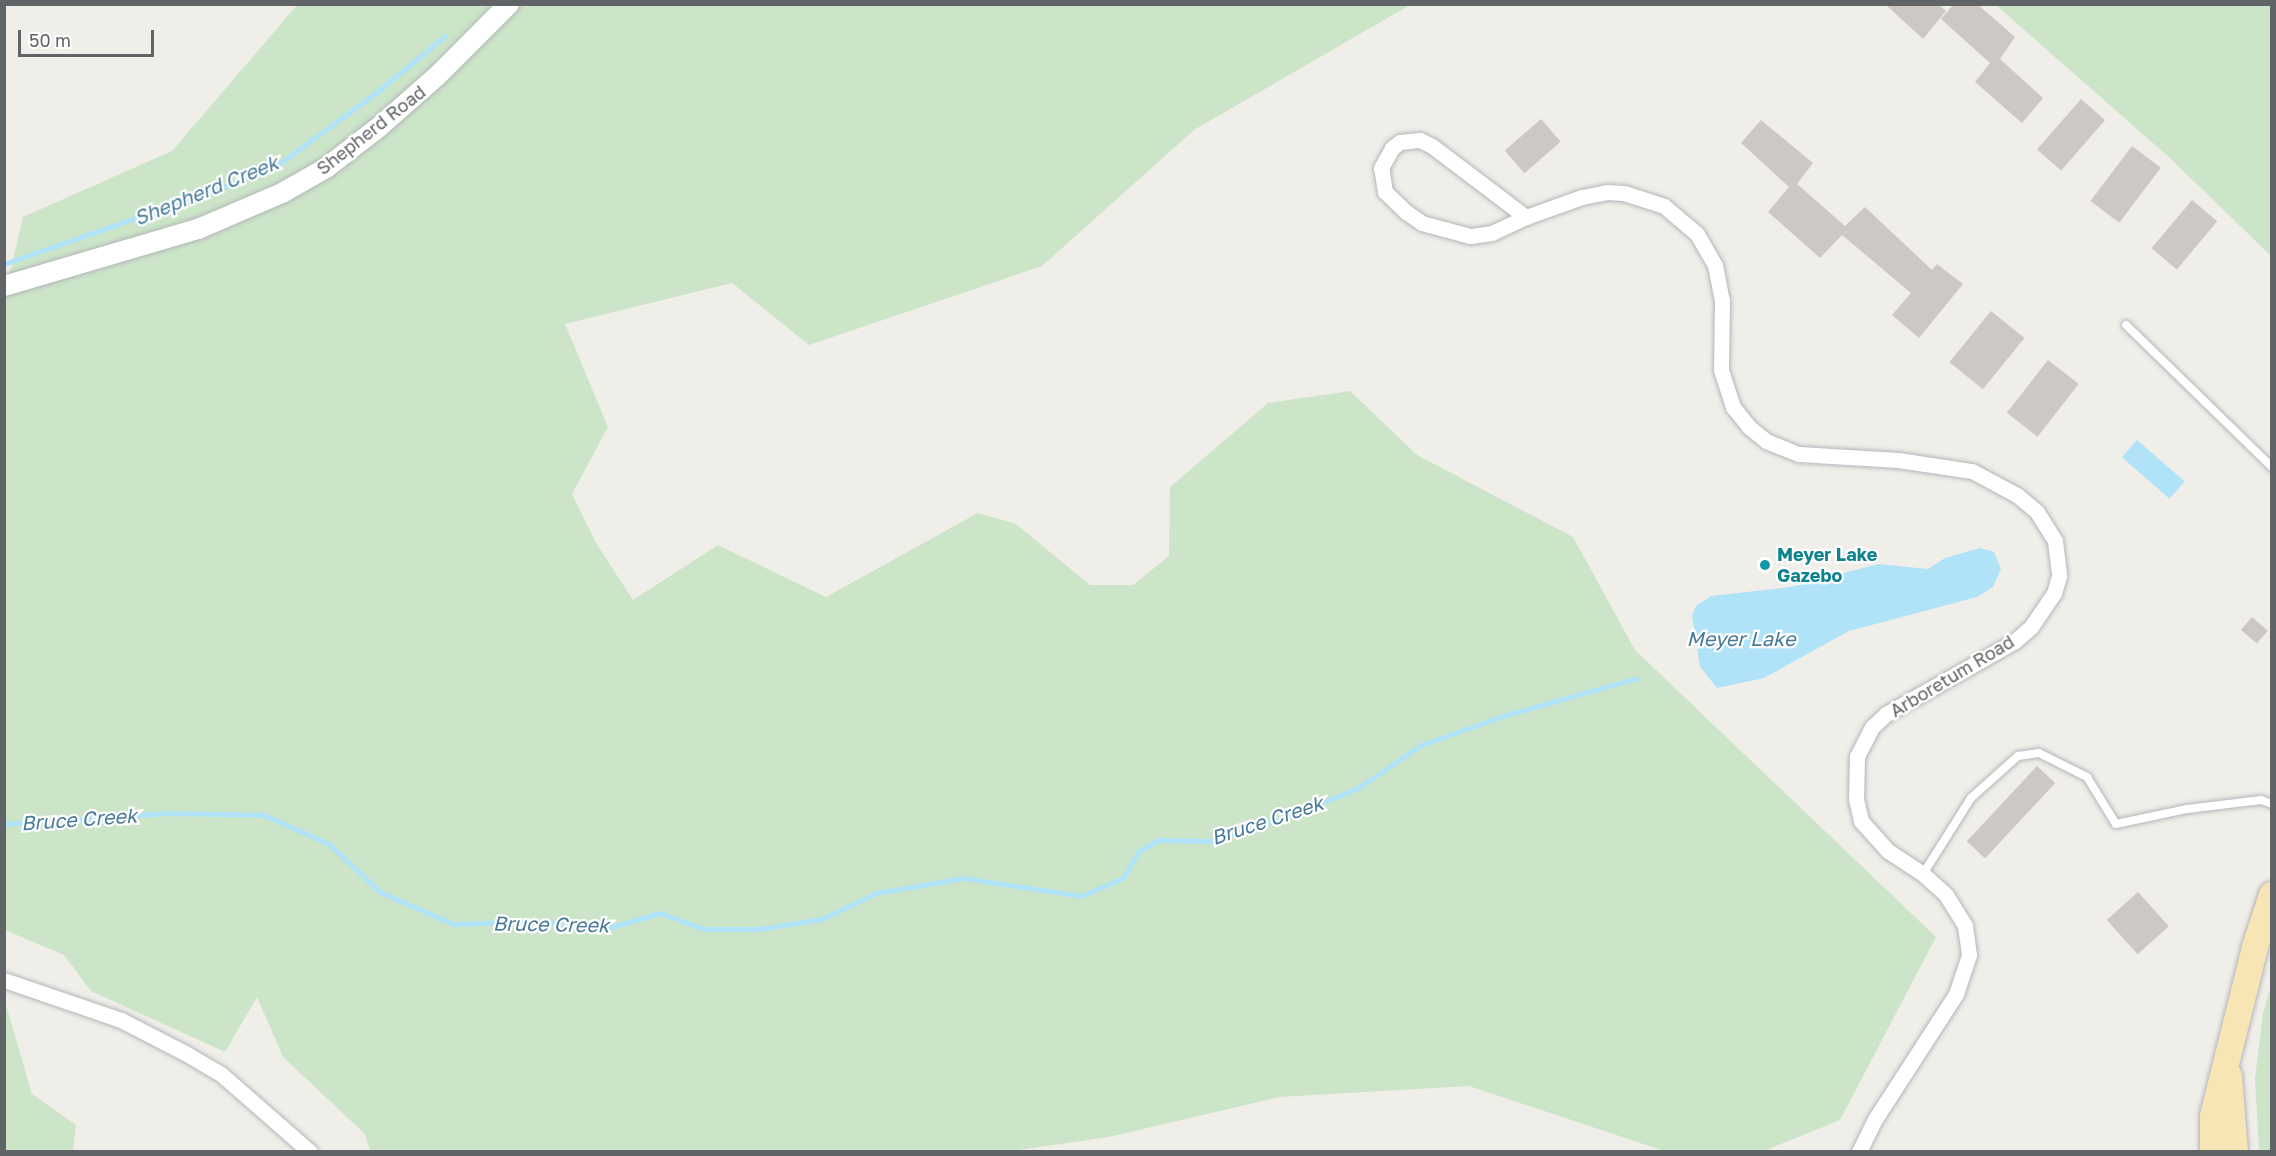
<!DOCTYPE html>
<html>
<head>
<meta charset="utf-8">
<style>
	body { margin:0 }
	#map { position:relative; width:2276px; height:1156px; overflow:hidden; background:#f0eee9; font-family:"Golos Text",sans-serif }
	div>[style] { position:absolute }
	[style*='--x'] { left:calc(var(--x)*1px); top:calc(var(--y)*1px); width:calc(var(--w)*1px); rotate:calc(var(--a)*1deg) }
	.green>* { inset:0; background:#cce5c8 }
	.water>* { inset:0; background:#b1e3f8; transform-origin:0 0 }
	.stream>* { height:5px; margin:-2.5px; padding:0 2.5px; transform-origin:2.5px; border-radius:2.5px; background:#b1e3f8 }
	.building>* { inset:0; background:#ccc9c5; transform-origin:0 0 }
	.roads { filter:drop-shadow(0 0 2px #b3b6b9) drop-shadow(0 0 2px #b3b6b9) }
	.service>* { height:8px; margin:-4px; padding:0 4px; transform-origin:4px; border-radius:4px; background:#fff }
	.minor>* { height:15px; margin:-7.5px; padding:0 7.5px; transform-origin:7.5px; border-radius:7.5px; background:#fff }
	.tertiary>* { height:20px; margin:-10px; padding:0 10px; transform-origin:10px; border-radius:10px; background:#fff }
	.primary>* { height:26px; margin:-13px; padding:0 13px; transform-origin:13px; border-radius:13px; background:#f8e5b6 }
	.dots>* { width:16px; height:16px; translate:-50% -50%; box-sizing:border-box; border:3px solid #fff; border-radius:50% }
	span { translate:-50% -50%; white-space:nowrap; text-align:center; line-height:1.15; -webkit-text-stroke:4.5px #fff; paint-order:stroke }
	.street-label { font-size:18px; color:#606467 }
	.culture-label { font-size:18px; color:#0d838f; font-weight:700 }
	.left { translate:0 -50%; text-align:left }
	.water-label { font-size:20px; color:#477a99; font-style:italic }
	.frame { position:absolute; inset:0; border:6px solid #606467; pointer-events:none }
	.scale { position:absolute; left:18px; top:30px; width:136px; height:27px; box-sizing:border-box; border:3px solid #606467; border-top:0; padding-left:8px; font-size:18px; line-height:21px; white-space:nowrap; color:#606467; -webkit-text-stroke:4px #fff; paint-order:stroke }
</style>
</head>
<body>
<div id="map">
	<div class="green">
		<i style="clip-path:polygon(297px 5px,1410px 5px,1194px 130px,1042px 266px,809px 345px,732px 283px,565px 324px,608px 427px,572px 494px,596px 543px,633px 600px,718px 545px,826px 597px,978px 513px,1016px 524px,1090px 585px,1133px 585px,1169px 556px,1170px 487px,1268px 403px,1350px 391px,1417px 455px,1573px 537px,1635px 650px,1936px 937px,1840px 1120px,1764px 1151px,1664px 1151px,1469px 1086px,1279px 1097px,1109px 1137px,1010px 1151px,370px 1151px,365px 1134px,283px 1057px,257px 997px,225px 1052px,91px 991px,64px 955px,5px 930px,4px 297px,23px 217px,172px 151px)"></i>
		<i style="clip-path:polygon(1996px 5px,2271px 5px,2271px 256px,2171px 159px)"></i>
		<i style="clip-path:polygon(2271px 986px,2271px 1151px,2259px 1151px,2255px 1079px,2263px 1013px)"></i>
		<i style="clip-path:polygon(6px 1005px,32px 1094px,76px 1125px,73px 1151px,5px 1151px)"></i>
	</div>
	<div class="water">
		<i style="left:2137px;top:440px;width:63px;height:23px;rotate:41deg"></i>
		<i style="clip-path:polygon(1980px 548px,1994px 552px,2001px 569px,1993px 587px,1977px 597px,1849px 631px,1764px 678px,1717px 688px,1700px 667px,1692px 615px,1696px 606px,1711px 596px,1791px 587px,1878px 564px,1928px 569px,1945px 558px)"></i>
	</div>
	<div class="stream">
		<i style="--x:4;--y:264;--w:221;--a:-19.3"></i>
		<i style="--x:213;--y:191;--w:71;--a:-22.2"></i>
		<i style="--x:279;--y:164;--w:122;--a:-36.3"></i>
		<i style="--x:377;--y:92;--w:88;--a:-39.5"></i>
		<i style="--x:4;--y:824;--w:165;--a:-3.8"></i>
		<i style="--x:169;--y:813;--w:95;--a:1.2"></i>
		<i style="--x:264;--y:815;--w:71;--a:24"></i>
		<i style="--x:329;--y:844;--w:70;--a:43.3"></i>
		<i style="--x:380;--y:892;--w:80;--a:23.7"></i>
		<i style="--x:453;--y:924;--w:80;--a:-2.1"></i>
		<i style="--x:533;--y:921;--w:75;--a:5.3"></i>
		<i style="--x:608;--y:928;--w:54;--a:-16.1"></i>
		<i style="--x:660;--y:913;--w:47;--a:20"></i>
		<i style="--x:704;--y:929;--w:54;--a:0"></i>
		<i style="--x:758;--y:929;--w:65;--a:-8.9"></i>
		<i style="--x:822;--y:919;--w:60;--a:-25.7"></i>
		<i style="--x:876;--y:893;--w:89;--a:-9.7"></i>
		<i style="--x:964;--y:878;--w:118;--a:8.7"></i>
		<i style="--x:1081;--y:896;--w:46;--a:-23.2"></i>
		<i style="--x:1123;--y:878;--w:30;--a:-60"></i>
		<i style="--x:1138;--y:852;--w:23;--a:-31"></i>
		<i style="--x:1158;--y:840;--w:52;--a:1.1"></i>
		<i style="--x:1210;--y:841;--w:80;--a:-17.5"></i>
		<i style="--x:1286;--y:817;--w:78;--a:-21.9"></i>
		<i style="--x:1358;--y:788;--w:76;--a:-34.3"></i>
		<i style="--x:1421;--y:745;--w:87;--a:-19.5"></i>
		<i style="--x:1503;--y:716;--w:139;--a:-15.8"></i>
	</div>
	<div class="building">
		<i style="clip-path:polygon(1885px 4px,1938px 4px,1946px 11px,1923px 39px)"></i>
		<i style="clip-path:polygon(1954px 4px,1977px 4px,2015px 37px,2000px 59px,2043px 98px,2022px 123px,1975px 82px,1990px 63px,1941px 19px)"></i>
		<i style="left:2081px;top:99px;width:32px;height:67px;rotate:41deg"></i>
		<i style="left:1541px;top:119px;width:30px;height:48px;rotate:49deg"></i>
		<i style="clip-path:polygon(1761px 120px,1813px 163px,1797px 184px,1845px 226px,1865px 207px,1932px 270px,1937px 264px,1963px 284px,1919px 338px,1892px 315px,1911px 293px,1842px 235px,1820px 258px,1768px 212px,1789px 187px,1741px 143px)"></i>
		<i style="left:2132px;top:146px;width:36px;height:69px;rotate:37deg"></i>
		<i style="left:2192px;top:200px;width:33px;height:63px;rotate:40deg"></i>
		<i style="left:1991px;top:311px;width:43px;height:66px;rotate:39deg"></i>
		<i style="left:2048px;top:360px;width:39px;height:67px;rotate:38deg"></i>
		<i style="left:2252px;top:617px;width:21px;height:17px;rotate:41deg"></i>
		<i style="left:2037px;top:766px;width:25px;height:103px;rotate:43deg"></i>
		<i style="left:2138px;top:892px;width:46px;height:42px;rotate:48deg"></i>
	</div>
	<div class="roads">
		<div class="service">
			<i style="--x:2126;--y:325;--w:204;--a:44.2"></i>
			<i style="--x:1923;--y:874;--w:90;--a:-57.7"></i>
			<i style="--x:1971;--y:798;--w:63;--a:-41.8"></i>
			<i style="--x:2018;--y:756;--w:21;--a:-8"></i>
			<i style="--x:2039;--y:753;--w:54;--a:26.6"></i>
			<i style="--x:2087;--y:777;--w:55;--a:58.3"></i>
			<i style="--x:2116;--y:824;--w:73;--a:-11.9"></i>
			<i style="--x:2187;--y:809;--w:75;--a:-6.9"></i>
			<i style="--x:2261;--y:800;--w:12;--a:20"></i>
		</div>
		<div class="minor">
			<i style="--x:1420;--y:140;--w:13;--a:27"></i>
			<i style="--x:1432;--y:146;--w:118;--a:37.1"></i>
			<i style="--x:1526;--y:217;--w:38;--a:155"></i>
			<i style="--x:1492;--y:233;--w:22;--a:172"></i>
			<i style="--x:1470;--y:236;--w:50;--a:-164.8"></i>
			<i style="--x:1422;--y:223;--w:19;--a:-145"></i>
			<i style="--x:1406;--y:212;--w:29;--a:-136"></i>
			<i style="--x:1385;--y:192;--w:24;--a:-99"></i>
			<i style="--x:1381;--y:168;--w:23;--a:-61"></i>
			<i style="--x:1392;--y:148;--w:10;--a:-37"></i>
			<i style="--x:1400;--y:142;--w:20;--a:-6"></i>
			<i style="--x:1526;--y:217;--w:59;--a:-19.7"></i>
			<i style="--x:1582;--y:197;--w:25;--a:-11"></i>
			<i style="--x:1607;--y:192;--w:17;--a:3"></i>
			<i style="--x:1624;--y:193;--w:42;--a:18"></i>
			<i style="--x:1664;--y:206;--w:43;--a:40.3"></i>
			<i style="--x:1697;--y:234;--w:36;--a:60"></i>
			<i style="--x:1715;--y:265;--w:36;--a:79"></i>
			<i style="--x:1722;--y:300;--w:70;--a:90.8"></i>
			<i style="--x:1721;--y:370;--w:39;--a:72"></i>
			<i style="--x:1733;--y:407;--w:26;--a:51"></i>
			<i style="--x:1749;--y:427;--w:22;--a:39"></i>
			<i style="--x:1766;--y:441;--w:35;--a:22"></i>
			<i style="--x:1799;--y:454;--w:99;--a:3.5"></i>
			<i style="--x:1898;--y:460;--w:75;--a:8.5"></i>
			<i style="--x:1972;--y:471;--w:51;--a:28.1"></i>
			<i style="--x:2017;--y:495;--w:26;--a:40"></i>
			<i style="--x:2037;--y:512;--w:34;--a:58"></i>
			<i style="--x:2055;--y:541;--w:35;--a:83"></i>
			<i style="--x:2059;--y:576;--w:18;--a:106"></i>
			<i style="--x:2054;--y:593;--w:41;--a:124.1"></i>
			<i style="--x:2031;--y:627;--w:21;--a:139"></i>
			<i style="--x:2015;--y:641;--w:148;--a:150.5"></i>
			<i style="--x:1886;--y:714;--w:19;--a:137"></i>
			<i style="--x:1872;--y:727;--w:33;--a:117"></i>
			<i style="--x:1857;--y:756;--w:43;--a:91.3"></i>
			<i style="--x:1856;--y:799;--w:23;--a:77"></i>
			<i style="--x:1861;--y:821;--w:40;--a:48"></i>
			<i style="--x:1888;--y:851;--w:42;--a:33.3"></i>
			<i style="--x:1923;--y:874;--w:31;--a:42"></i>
			<i style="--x:1946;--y:895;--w:36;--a:58"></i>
			<i style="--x:1965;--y:926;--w:29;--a:82"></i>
			<i style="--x:1969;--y:955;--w:41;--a:108.4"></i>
			<i style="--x:1956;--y:994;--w:149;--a:122.9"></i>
			<i style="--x:1875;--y:1119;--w:37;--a:116"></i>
			<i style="--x:4;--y:980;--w:124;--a:18.9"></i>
			<i style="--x:121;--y:1020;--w:72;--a:27.3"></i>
			<i style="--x:185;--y:1053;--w:42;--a:30.3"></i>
			<i style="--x:221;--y:1074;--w:118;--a:41.2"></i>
		</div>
		<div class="tertiary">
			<i style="--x:4;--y:286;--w:202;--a:-16.4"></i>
			<i style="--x:198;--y:229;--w:91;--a:-23.2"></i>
			<i style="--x:282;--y:193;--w:51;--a:-29.6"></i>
			<i style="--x:326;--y:168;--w:67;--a:-37.7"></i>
			<i style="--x:379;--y:127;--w:76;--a:-41.3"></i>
			<i style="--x:436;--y:77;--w:103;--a:-45"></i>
		</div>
		<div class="primary">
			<i style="--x:2229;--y:1076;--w:76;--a:85.5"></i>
			<i style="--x:2213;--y:1152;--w:36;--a:-90"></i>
			<i style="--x:2213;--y:1116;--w:174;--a:-76"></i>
			<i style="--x:2255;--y:947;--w:55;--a:-71.9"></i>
		</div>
	</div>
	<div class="dots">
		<i style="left:1765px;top:565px;background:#0f9aa8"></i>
	</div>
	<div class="street-label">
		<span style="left:371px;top:130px;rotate:-38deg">Shepherd Road</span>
		<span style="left:1952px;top:676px;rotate:-31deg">Arboretum Road</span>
	</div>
	<div class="culture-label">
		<span class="left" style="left:1777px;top:565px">Meyer Lake<br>Gazebo</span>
	</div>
	<div class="water-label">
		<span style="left:206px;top:190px;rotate:-22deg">Shepherd Creek</span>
		<span style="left:1741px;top:638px">Meyer Lake</span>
		<span style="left:79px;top:819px;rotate:-4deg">Bruce Creek</span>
		<span style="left:1267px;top:820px;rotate:-18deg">Bruce Creek</span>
		<span style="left:551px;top:924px;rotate:1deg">Bruce Creek</span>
	</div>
	<div class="frame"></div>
	<div class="scale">50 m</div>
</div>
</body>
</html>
